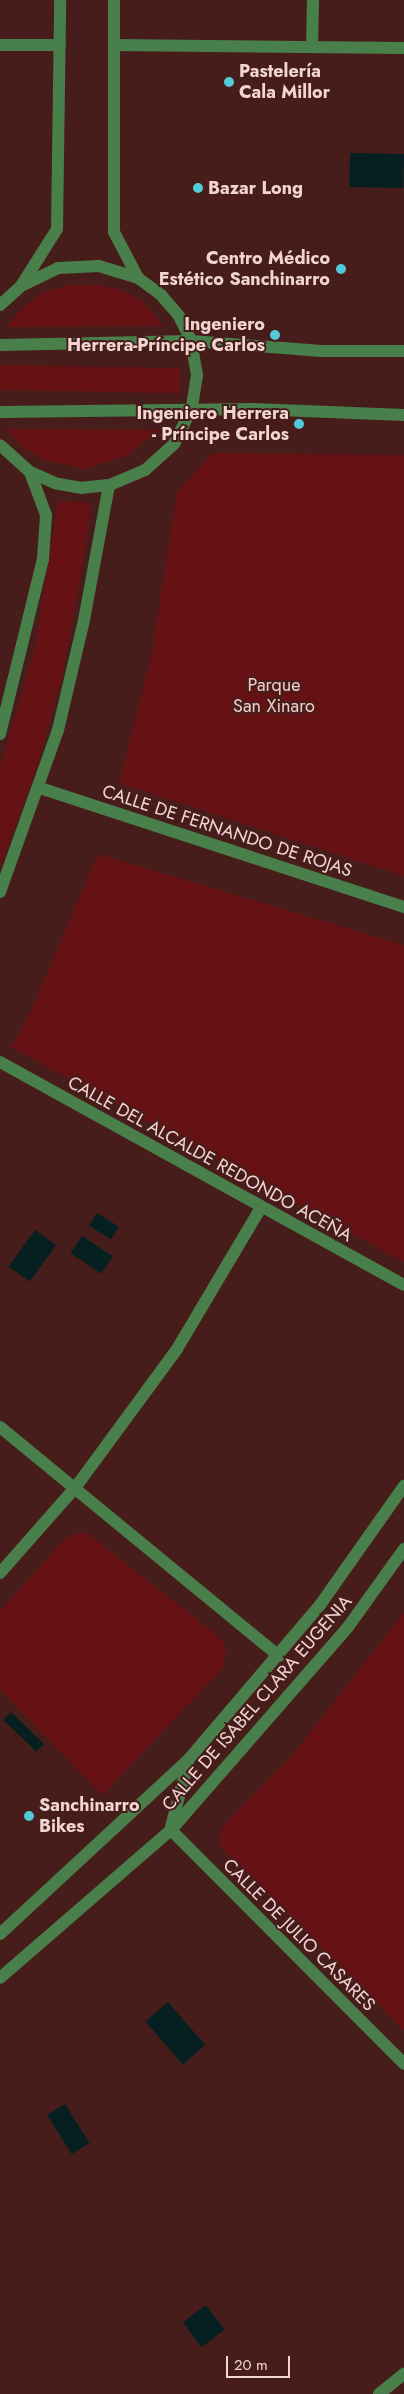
<!DOCTYPE html>
<html>
<head>
<meta charset="utf-8">
<style>
	body { margin:0 }
	#map { position:relative; width:404px; height:2394px; overflow:hidden; background:#471d1b; font-family:Jost,sans-serif }
	div>[style] { position:absolute }
	[style*='--x'] { left:calc(var(--x)*1px); top:calc(var(--y)*1px); width:calc(var(--w)*1px); rotate:calc(var(--a)*1deg) }
	.green>* { inset:0; background:#661215; transform-origin:0 0 }
	.water>* { inset:0; background:#062022; transform-origin:0 0 }
	.minor>* { height:12px; margin:-6px; padding:0 6px; transform-origin:6px; border-radius:6px; background:#497f4b }
	.dots>* { width:14px; height:14px; translate:-50% -50%; box-sizing:border-box; border:2px solid #471d1b; border-radius:50% }
	span { translate:-50% -50%; white-space:nowrap; text-align:center; line-height:1.15; -webkit-text-stroke:4px #471d1b; paint-order:stroke }
	.poi-label { font-size:18px; color:#f2d5d2; font-weight:700 }
	.left { translate:0 -50%; text-align:left }
	.right { translate:-100% -50%; text-align:right }
	.park-label { font-size:18px; color:#f1cfcc }
	.street-label { font-size:18px; color:#f2d5d2 }
	.scale { position:absolute; left:226px; top:2356px; width:64px; height:22px; box-sizing:border-box; border:2px solid #f2d5d2; border-top:0; padding-left:6px; font-size:15px; line-height:18px; white-space:nowrap; color:#f2d5d2; -webkit-text-stroke:4px #471d1b; paint-order:stroke }
</style>
</head>
<body>
<div id="map">
	<div class="green">
		<i style="clip-path:polygon(69px 285px,98px 285px,120px 290px,141px 300px,164px 326px,7px 327px,22px 308px,44px 292px)"></i>
		<i style="left:0;top:365px;width:180px;height:25px;rotate:1deg"></i>
		<i style="clip-path:polygon(6px 429px,159px 430px,126px 456px,84px 469px,44px 460px,23px 448px)"></i>
		<i style="clip-path:polygon(212px 453px,404px 455px,404px 876px,119px 783px,151px 657px,177px 493px)"></i>
		<i style="clip-path:polygon(58px 501px,91px 503px,82px 570px,62px 676px,38px 764px,0 867px,0 767px,35px 648px)"></i>
		<i style="clip-path:polygon(98px 854px,404px 945px,404px 1262px,11px 1047px,31px 1011px)"></i>
		<i style="clip-path:polygon(87px 1533px,219px 1637px,227px 1648px,223px 1668px,102px 1795px,0 1689px,0 1611px,64px 1540px,73px 1534px)"></i>
		<i style="clip-path:polygon(404px 1613px,404px 2030px,221px 1847px,220px 1837px,222px 1827px,294px 1753px)"></i>
	</div>
	<div class="water">
		<i style="left:350px;top:153px;width:54px;height:34px;rotate:1deg"></i>
		<i style="left:97px;top:1213px;width:26px;height:15px;rotate:32deg"></i>
		<i style="left:35px;top:1230px;width:26px;height:45px;rotate:36deg"></i>
		<i style="left:82px;top:1236px;width:37px;height:21px;rotate:33deg"></i>
		<i style="left:11px;top:1712px;width:46px;height:11px;rotate:44deg"></i>
		<i style="left:168px;top:2002px;width:57px;height:30px;rotate:49deg"></i>
		<i style="left:65px;top:2104px;width:46px;height:21px;rotate:58deg"></i>
		<i style="left:206px;top:2305px;width:31px;height:29px;rotate:53deg"></i>
	</div>
	<div class="minor">
		<i style="--x:114;--y:0;--w:232;--a:90"></i>
		<i style="--x:114;--y:232;--w:52;--a:62.4"></i>
		<i style="--x:0;--y:45;--w:60;--a:0"></i>
		<i style="--x:114;--y:45;--w:290;--a:0.6"></i>
		<i style="--x:312;--y:47;--w:47;--a:-88.8"></i>
		<i style="--x:21;--y:286;--w:67;--a:-57.7"></i>
		<i style="--x:57;--y:229;--w:229;--a:-89.2"></i>
		<i style="--x:0;--y:305;--w:28;--a:-42"></i>
		<i style="--x:21;--y:286;--w:41;--a:-25.9"></i>
		<i style="--x:58;--y:268;--w:41;--a:-2.8"></i>
		<i style="--x:99;--y:266;--w:41;--a:17.1"></i>
		<i style="--x:138;--y:278;--w:29;--a:36"></i>
		<i style="--x:161;--y:295;--w:28;--a:49"></i>
		<i style="--x:179;--y:316;--w:28;--a:64"></i>
		<i style="--x:191;--y:341;--w:35;--a:80"></i>
		<i style="--x:197;--y:375;--w:33;--a:99"></i>
		<i style="--x:192;--y:408;--w:40;--a:116.6"></i>
		<i style="--x:174;--y:444;--w:39;--a:138"></i>
		<i style="--x:145;--y:470;--w:39;--a:157"></i>
		<i style="--x:109;--y:485;--w:27;--a:174"></i>
		<i style="--x:82;--y:488;--w:27;--a:-170"></i>
		<i style="--x:55;--y:483;--w:27;--a:-156"></i>
		<i style="--x:30;--y:472;--w:40;--a:-138"></i>
		<i style="--x:0;--y:345;--w:191;--a:-1.2"></i>
		<i style="--x:191;--y:341;--w:131;--a:4.4"></i>
		<i style="--x:322;--y:351;--w:82;--a:0"></i>
		<i style="--x:0;--y:412;--w:253;--a:-0.7"></i>
		<i style="--x:253;--y:409;--w:151;--a:2.3"></i>
		<i style="--x:0;--y:734;--w:180;--a:-76.2"></i>
		<i style="--x:43;--y:559;--w:44;--a:-86.1"></i>
		<i style="--x:46;--y:515;--w:46;--a:-110.4"></i>
		<i style="--x:40;--y:788;--w:383;--a:18.1"></i>
		<i style="--x:0;--y:892;--w:172;--a:-70.3"></i>
		<i style="--x:58;--y:730;--w:113;--a:-76.7"></i>
		<i style="--x:84;--y:620;--w:137;--a:-79.5"></i>
		<i style="--x:0;--y:1062;--w:461;--a:28.9"></i>
		<i style="--x:0;--y:1427;--w:361;--a:39.4"></i>
		<i style="--x:0;--y:1573;--w:113;--a:-48.6"></i>
		<i style="--x:75;--y:1488;--w:172;--a:-53.7"></i>
		<i style="--x:177;--y:1349;--w:163;--a:-59.3"></i>
		<i style="--x:171;--y:1827;--w:67;--a:-75.3"></i>
		<i style="--x:171;--y:1830;--w:330;--a:45.1"></i>
		<i style="--x:0;--y:1934;--w:258;--a:-42.8"></i>
		<i style="--x:189;--y:1759;--w:202;--a:-49.6"></i>
		<i style="--x:320;--y:1605;--w:146;--a:-54.8"></i>
		<i style="--x:0;--y:1978;--w:226;--a:-40.9"></i>
		<i style="--x:171;--y:1830;--w:269;--a:-48.9"></i>
		<i style="--x:348;--y:1627;--w:96;--a:-54.3"></i>
		<i style="--x:379;--y:2394;--w:32;--a:-39"></i>
	</div>
	<div class="dots">
		<i style="left:229px;top:82px;background:#52cbd8"></i>
		<i style="left:198px;top:188px;background:#52cbd8"></i>
		<i style="left:341px;top:269px;background:#52cbd8"></i>
		<i style="left:275px;top:335px;background:#52cbd8"></i>
		<i style="left:299px;top:424px;background:#52cbd8"></i>
		<i style="left:29px;top:1816px;background:#52cbd8"></i>
	</div>
	<div class="poi-label">
		<span class="left" style="left:239px;top:82px">Pastelería<br>Cala Millor</span>
		<span class="left" style="left:208px;top:188px">Bazar Long</span>
		<span class="right" style="left:330px;top:269px">Centro Médico<br>Estético Sanchinarro</span>
		<span class="right" style="left:265px;top:335px">Ingeniero<br>Herrera-Príncipe Carlos</span>
		<span class="right" style="left:289px;top:424px">Ingeniero Herrera<br>- Príncipe Carlos</span>
		<span class="left" style="left:39px;top:1816px">Sanchinarro<br>Bikes</span>
	</div>
	<div class="park-label">
		<span style="left:274px;top:696px">Parque<br>San Xinaro</span>
	</div>
	<div class="street-label">
		<span style="left:227px;top:831px;rotate:18deg">CALLE DE FERNANDO DE ROJAS</span>
		<span style="left:210px;top:1159px;rotate:29deg">CALLE DEL ALCALDE REDONDO ACEÑA</span>
		<span style="left:257px;top:1703px;rotate:-49deg">CALLE DE ISABEL CLARA EUGENIA</span>
		<span style="left:299px;top:1935px;rotate:45deg">CALLE DE JULIO CASARES</span>
	</div>
	<div class="scale">20 m</div>
</div>
</body>
</html>
